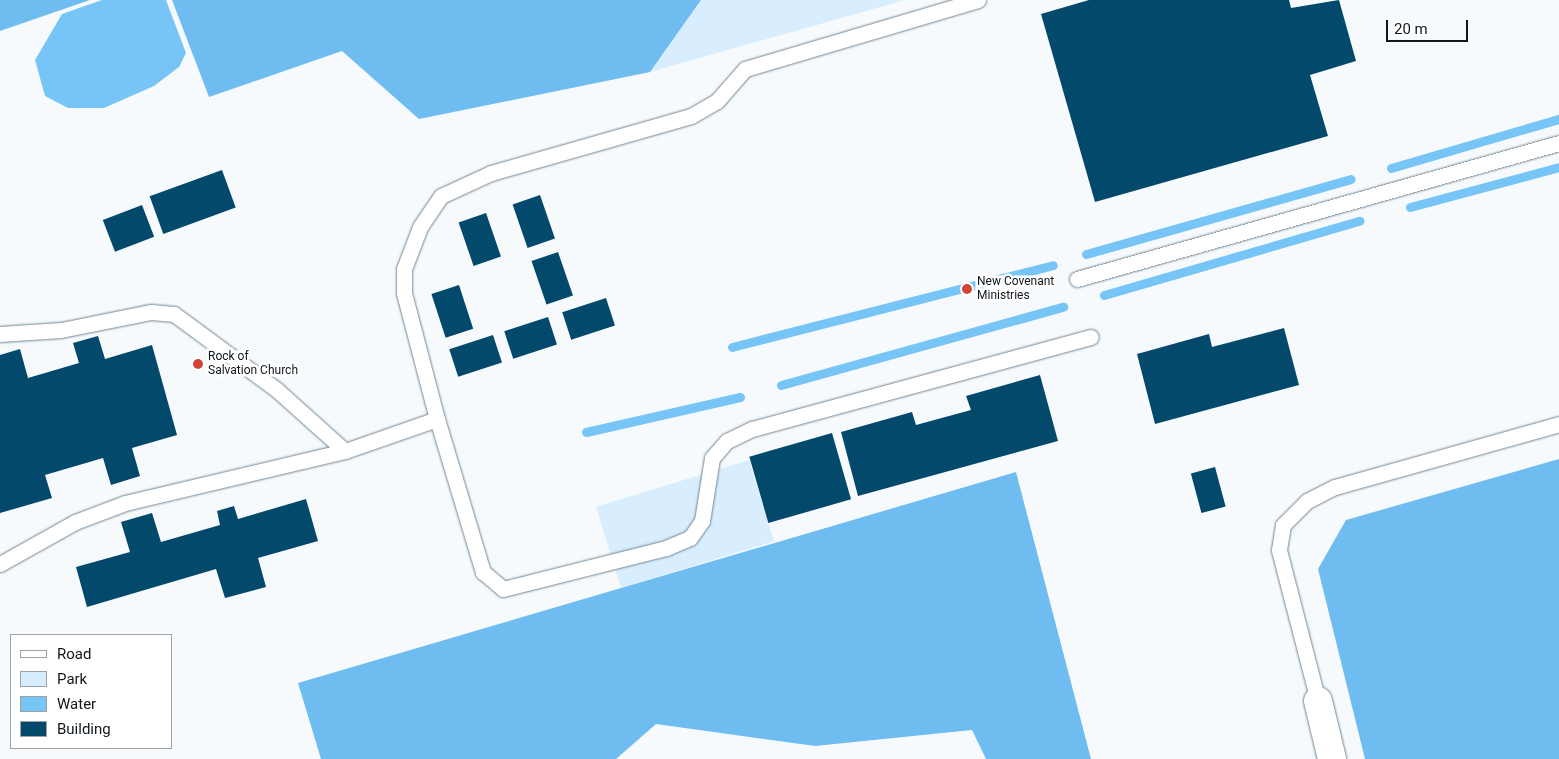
<!DOCTYPE html>
<html>
<head>
<meta charset="utf-8">
<style>
	body { margin:0 }
	#map { position:relative; width:1559px; height:759px; overflow:hidden; background:#f6fafd; font-family:Roboto,sans-serif }
	div>[style] { position:absolute }
	[style*='--x'] { left:calc(var(--x)*1px); top:calc(var(--y)*1px); width:calc(var(--w)*1px); rotate:calc(var(--a)*1deg) }
	.green>* { inset:0; background:#d8eefe; transform-origin:0 0 }
	.forest>* { inset:0; background:#6fbdf0 }
	.water>* { inset:0; background:#77c5f7 }
	.stream>* { height:9px; margin:-4.5px; padding:0 4.5px; transform-origin:4.5px; border-radius:4.5px; background:#77c5f7 }
	.building>* { inset:0; background:#03496c; transform-origin:0 0 }
	.roads { filter:drop-shadow(0 0 1px #728592) drop-shadow(0 0 1px #728592) }
	.lane>* { height:15px; margin:-7.5px; padding:0 7.5px; transform-origin:7.5px; border-radius:7.5px; background:#fff }
	.street>* { height:28px; margin:-14px; padding:0 14px; transform-origin:14px; border-radius:14px; background:#fff }
	.dots>* { width:14px; height:14px; translate:-50% -50%; box-sizing:border-box; border:2px solid #fff; border-radius:50% }
	span { translate:-50% -50%; white-space:nowrap; text-align:center; line-height:1.15; -webkit-text-stroke:5px #fff; paint-order:stroke }
	.poi-label { font-size:12px; color:#10171d }
	.left { translate:0 -50%; text-align:left }
	.legend { position:absolute; left:10px; top:634px; width:162px; height:115px; box-sizing:border-box; background:#fff; border:1px solid #9fa2a5; margin:0; padding:6px 9px; list-style:none; font-size:15px; color:#10171d }
	.legend li { display:flex; align-items:center; gap:10px; height:25px }
	.legend b { width:25px; border:1px solid #9fa2a5 }
	.scale { position:absolute; left:1386px; top:20px; width:82px; height:22px; box-sizing:border-box; border:2px solid #10171d; border-top:0; padding-left:6px; font-size:15px; line-height:18px; white-space:nowrap; color:#10171d; -webkit-text-stroke:4px #fff; paint-order:stroke }
</style>
</head>
<body>
<div id="map">
	<div class="green">
		<i style="clip-path:polygon(701px 0,905px 0,650px 72px)"></i>
		<i style="left:749px;top:460px;width:85px;height:160px;rotate:73deg"></i>
	</div>
	<div class="forest">
		<i style="clip-path:polygon(0 0,90px 0,0 31px)"></i>
		<i style="clip-path:polygon(172px 0,701px 0,650px 72px,419px 119px,342px 51px,209px 97px)"></i>
		<i style="clip-path:polygon(1559px 459px,1559px 759px,1365px 759px,1318px 569px,1346px 520px)"></i>
		<i style="clip-path:polygon(1016px 472px,1091px 759px,986px 759px,972px 730px,815px 746px,656px 724px,616px 759px,321px 759px,298px 683px)"></i>
	</div>
	<div class="water">
		<i style="clip-path:polygon(102px 0,166px 0,186px 53px,179px 67px,154px 86px,104px 108px,68px 108px,45px 96px,35px 60px,62px 14px)"></i>
	</div>
	<div class="stream">
		<i style="--x:1391;--y:168;--w:175;--a:-16.3"></i>
		<i style="--x:1410;--y:207;--w:154;--a:-15"></i>
		<i style="--x:1086;--y:254;--w:275;--a:-15.8"></i>
		<i style="--x:1104;--y:295;--w:266;--a:-16.2"></i>
		<i style="--x:732;--y:347;--w:331;--a:-14.3"></i>
		<i style="--x:781;--y:385;--w:293;--a:-15.5"></i>
		<i style="--x:586;--y:432;--w:158;--a:-12.8"></i>
	</div>
	<div class="building">
		<i style="clip-path:polygon(1089px 0,1289px 0,1291px 8px,1339px 0,1356px 61px,1310px 75px,1328px 136px,1095px 202px,1041px 14px)"></i>
		<i style="left:222px;top:170px;width:40px;height:77px;rotate:70deg"></i>
		<i style="left:540px;top:195px;width:46px;height:29px;rotate:71deg"></i>
		<i style="left:142px;top:205px;width:34px;height:42px;rotate:69deg"></i>
		<i style="left:486px;top:213px;width:46px;height:29px;rotate:71deg"></i>
		<i style="left:558px;top:252px;width:46px;height:28px;rotate:71deg"></i>
		<i style="left:459px;top:285px;width:46px;height:29px;rotate:72deg"></i>
		<i style="left:606px;top:298px;width:29px;height:46px;rotate:72deg"></i>
		<i style="left:548px;top:317px;width:29px;height:46px;rotate:72deg"></i>
		<i style="clip-path:polygon(1284px 328px,1299px 385px,1155px 424px,1137px 354px,1209px 334px,1212px 347px)"></i>
		<i style="left:493px;top:335px;width:29px;height:46px;rotate:72deg"></i>
		<i style="clip-path:polygon(98px 336px,105px 359px,152px 345px,177px 435px,132px 448px,140px 476px,111px 485px,103px 458px,45px 475px,52px 498px,0 513px,0 355px,20px 349px,28px 378px,79px 363px,73px 343px)"></i>
		<i style="clip-path:polygon(1040px 375px,1058px 441px,858px 496px,841px 432px,912px 412px,916px 425px,971px 410px,966px 396px)"></i>
		<i style="left:832px;top:433px;width:69px;height:86px;rotate:74deg"></i>
		<i style="left:1215px;top:467px;width:41px;height:25px;rotate:75deg"></i>
		<i style="clip-path:polygon(306px 499px,318px 541px,258px 558px,266px 587px,225px 598px,216px 569px,87px 607px,76px 567px,130px 552px,121px 522px,152px 513px,161px 542px,220px 525px,217px 511px,234px 506px,238px 519px)"></i>
	</div>
	<div class="roads">
		<div class="lane">
			<i style="--x:1077;--y:279;--w:501;--a:-15.76"></i>
			<i style="--x:0;--y:334;--w:61;--a:-3.8"></i>
			<i style="--x:61;--y:330;--w:92;--a:-11.3"></i>
			<i style="--x:151;--y:312;--w:23;--a:5"></i>
			<i style="--x:174;--y:314;--w:128;--a:36.4"></i>
			<i style="--x:277;--y:390;--w:91;--a:41.9"></i>
			<i style="--x:437;--y:419;--w:130;--a:-104.7"></i>
			<i style="--x:404;--y:293;--w:24;--a:-90"></i>
			<i style="--x:404;--y:269;--w:45;--a:-69.1"></i>
			<i style="--x:420;--y:227;--w:37;--a:-56"></i>
			<i style="--x:441;--y:196;--w:55;--a:-24.7"></i>
			<i style="--x:491;--y:173;--w:208;--a:-15.9"></i>
			<i style="--x:691;--y:116;--w:30;--a:-30"></i>
			<i style="--x:717;--y:101;--w:43;--a:-48.8"></i>
			<i style="--x:745;--y:69;--w:243;--a:-16.5"></i>
			<i style="--x:0;--y:564;--w:86;--a:-29.2"></i>
			<i style="--x:75;--y:522;--w:53;--a:-20.8"></i>
			<i style="--x:125;--y:503;--w:226;--a:-13.3"></i>
			<i style="--x:345;--y:451;--w:97;--a:-19.2"></i>
			<i style="--x:437;--y:419;--w:160;--a:73.3"></i>
			<i style="--x:483;--y:572;--w:26;--a:40"></i>
			<i style="--x:503;--y:589;--w:168;--a:-14.1"></i>
			<i style="--x:666;--y:548;--w:26;--a:-23"></i>
			<i style="--x:690;--y:538;--w:21;--a:-55"></i>
			<i style="--x:702;--y:521;--w:64;--a:-81"></i>
			<i style="--x:712;--y:458;--w:23;--a:-49"></i>
			<i style="--x:727;--y:441;--w:28;--a:-26"></i>
			<i style="--x:752;--y:429;--w:351;--a:-15.2"></i>
			<i style="--x:1318;--y:701;--w:156;--a:-104.5"></i>
			<i style="--x:1279;--y:550;--w:25;--a:-81"></i>
			<i style="--x:1283;--y:525;--w:34;--a:-45"></i>
			<i style="--x:1307;--y:501;--w:31;--a:-27"></i>
			<i style="--x:1335;--y:487;--w:233;--a:-15.7"></i>
		</div>
		<div class="street">
			<i style="--x:1318;--y:701;--w:60;--a:76.4"></i>
		</div>
	</div>
	<div class="dots">
		<i style="left:967px;top:289px;background:#d14438"></i>
		<i style="left:198px;top:364px;background:#d14438"></i>
	</div>
	<div class="poi-label">
		<span class="left" style="left:977px;top:289px">New Covenant<br>Ministries</span>
		<span class="left" style="left:208px;top:364px">Rock of<br>Salvation Church</span>
	</div>
	<ul class="legend">
	<li><b style="height:6px;background:#fff"></b>Road</li>
	<li><b style="height:14px;background:#d8eefe"></b>Park</li>
	<li><b style="height:14px;background:#77c5f7"></b>Water</li>
	<li><b style="height:14px;background:#03496c"></b>Building</li>
	</ul>
	<div class="scale">20 m</div>
</div>
</body>
</html>
